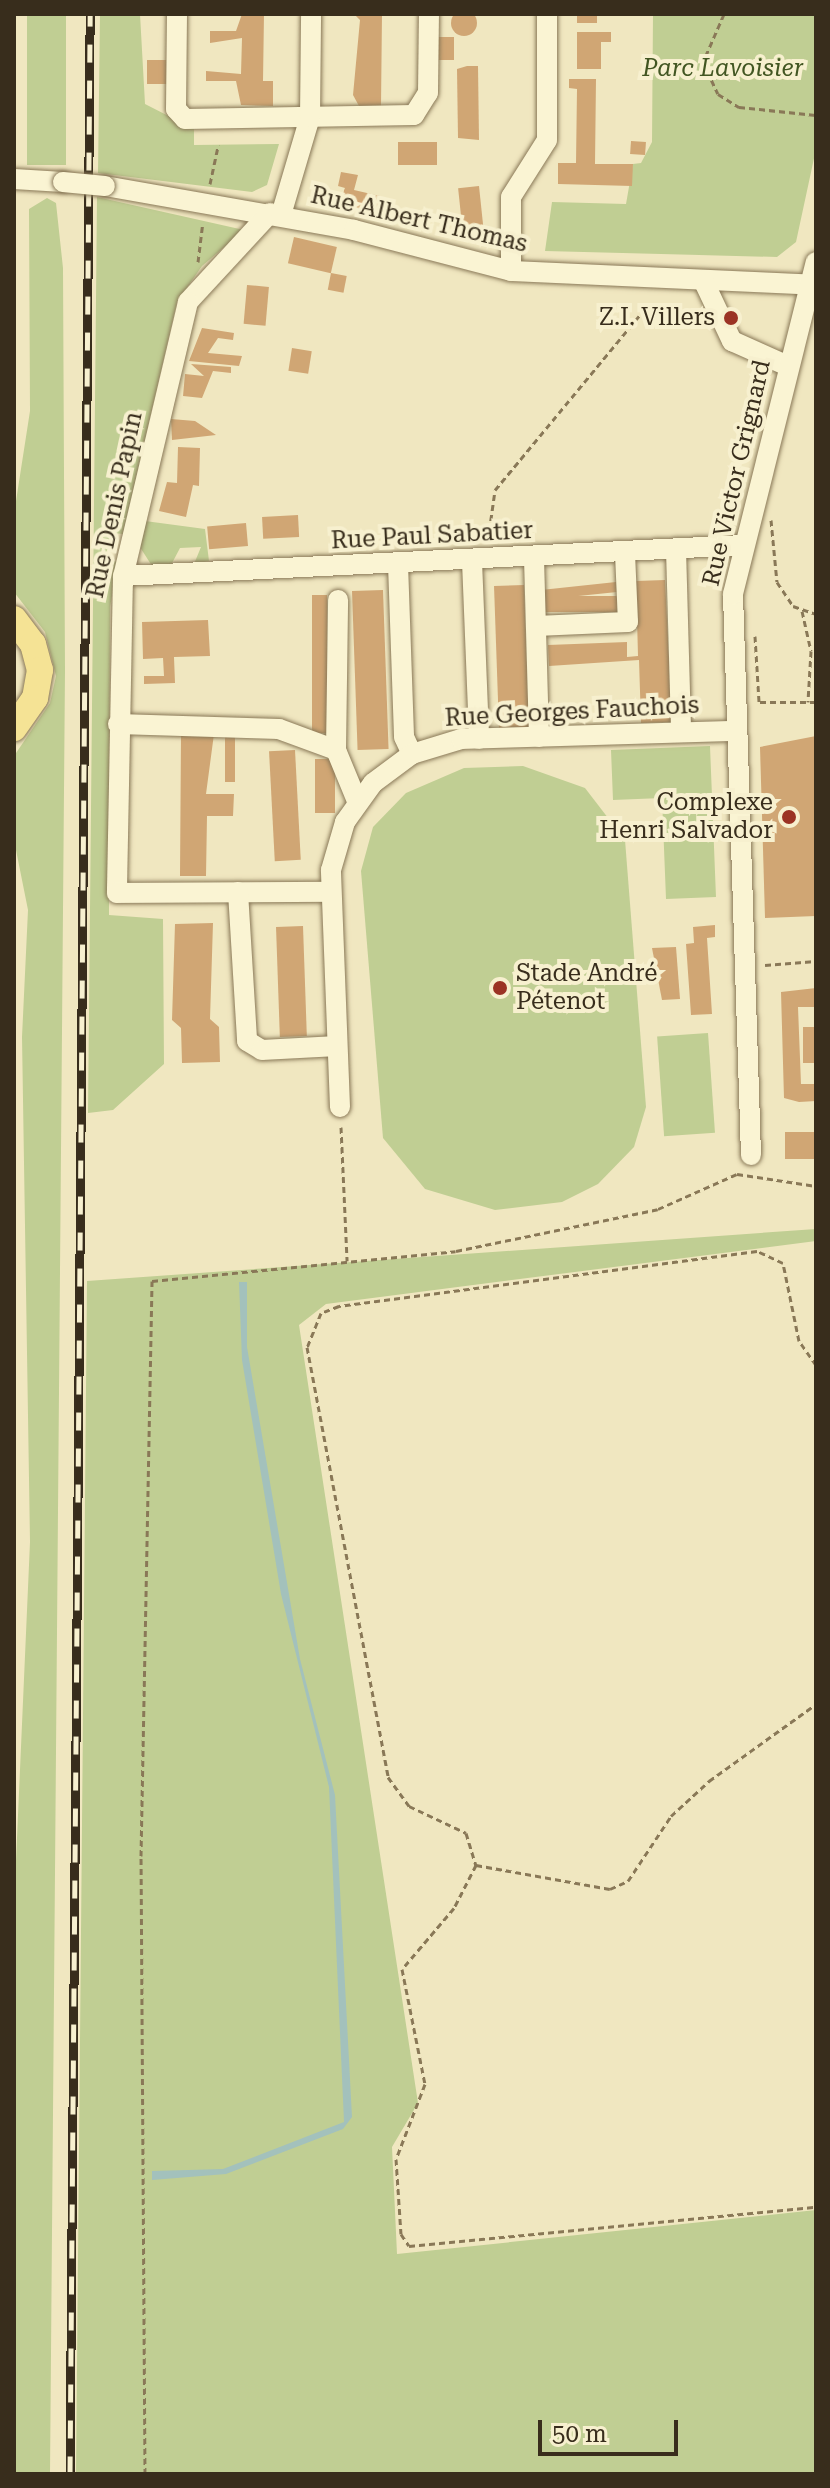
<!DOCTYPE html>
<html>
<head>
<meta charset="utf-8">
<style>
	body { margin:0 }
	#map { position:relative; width:830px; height:2488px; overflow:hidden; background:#f0e7c0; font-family:"Roboto Serif",serif }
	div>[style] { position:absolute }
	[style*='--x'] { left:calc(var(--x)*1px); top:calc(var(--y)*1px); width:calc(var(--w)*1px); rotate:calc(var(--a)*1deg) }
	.green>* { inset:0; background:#c0ce93; transform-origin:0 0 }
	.water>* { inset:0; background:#a3c1bc }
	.building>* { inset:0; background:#d0a674; transform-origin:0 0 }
	.round { border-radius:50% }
	.path>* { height:3px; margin-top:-1.5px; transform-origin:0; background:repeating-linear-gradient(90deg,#897857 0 6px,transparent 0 10px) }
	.roads { filter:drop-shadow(0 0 2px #897857) drop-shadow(0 0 2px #897857) }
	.minor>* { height:20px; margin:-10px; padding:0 10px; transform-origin:10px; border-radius:10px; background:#faf4d3 }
	.major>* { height:26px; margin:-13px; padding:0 13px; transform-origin:13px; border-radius:13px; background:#f5e395 }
	.rail>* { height:9px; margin-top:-4.5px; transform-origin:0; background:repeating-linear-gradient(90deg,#f7f0cf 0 18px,#382d1c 0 36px); box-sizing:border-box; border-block:2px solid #382d1c }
	.bridges { filter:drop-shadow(0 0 2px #897857) drop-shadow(0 0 2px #897857) }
	.minor-bridge>* { height:20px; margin:-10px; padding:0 10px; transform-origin:10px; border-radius:10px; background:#faf4d3 }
	.dots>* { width:22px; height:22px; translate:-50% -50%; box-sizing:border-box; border:4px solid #f7f0cf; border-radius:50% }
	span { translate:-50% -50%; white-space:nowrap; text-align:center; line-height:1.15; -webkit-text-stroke:8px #f7f0cf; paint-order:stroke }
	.park-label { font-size:24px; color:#425622; font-style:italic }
	.street-label { font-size:24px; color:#382d1c }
	.poi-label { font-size:24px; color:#382d1c }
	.right { translate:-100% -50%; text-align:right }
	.left { translate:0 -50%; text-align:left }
	.frame { position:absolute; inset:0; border:16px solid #382d1c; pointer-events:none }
	.scale { position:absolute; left:538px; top:2420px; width:140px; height:36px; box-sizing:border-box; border:4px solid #382d1c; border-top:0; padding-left:10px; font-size:24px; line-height:28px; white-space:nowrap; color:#382d1c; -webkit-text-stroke:6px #f7f0cf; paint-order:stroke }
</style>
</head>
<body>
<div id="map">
	<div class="green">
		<i style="left:27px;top:14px;width:39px;height:151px"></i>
		<i style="clip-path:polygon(100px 14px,140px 14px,145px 104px,194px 129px,194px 145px,279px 144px,267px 185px,252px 192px,98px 173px)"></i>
		<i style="clip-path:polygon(653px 14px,816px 14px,816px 149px,796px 242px,777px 257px,545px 251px,552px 202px,626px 204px,633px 164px,641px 163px,652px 142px)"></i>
		<i style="clip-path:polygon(97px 197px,244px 230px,202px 266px,177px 302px,123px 534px,113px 533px,104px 559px,118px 562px,110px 607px,109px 915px,163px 919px,164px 1064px,113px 1110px,88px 1113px)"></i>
		<i style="clip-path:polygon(47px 198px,56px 203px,63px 268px,65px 671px,50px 2474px,14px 2474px,14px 1906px,30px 1542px,22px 1037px,28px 910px,14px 840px,14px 756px,50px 703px,56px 676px,45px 632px,14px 592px,14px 514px,30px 411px,29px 209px)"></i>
		<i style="clip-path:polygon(145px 521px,205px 529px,209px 561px,194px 564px,201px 547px,180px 548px,170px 567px,152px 566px,138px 544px)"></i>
		<i style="clip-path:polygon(710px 746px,716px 897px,666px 899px,662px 798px,613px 800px,611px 750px)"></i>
		<i style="clip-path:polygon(523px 766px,585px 788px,625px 840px,646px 1107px,634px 1147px,598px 1184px,562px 1202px,495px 1210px,425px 1189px,383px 1138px,361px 871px,373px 827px,406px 793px,464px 768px)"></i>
		<i style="left:708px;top:1033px;width:100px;height:51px;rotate:86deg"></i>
		<i style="clip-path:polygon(816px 1229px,816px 1241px,326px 1304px,299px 1325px,418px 2103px,392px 2147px,397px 2254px,816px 2210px,816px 2474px,76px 2474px,87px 1281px)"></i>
	</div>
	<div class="water">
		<i style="clip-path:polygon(239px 1282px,247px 1282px,247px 1347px,300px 1659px,335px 1795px,352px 2117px,343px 2129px,226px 2174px,152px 2180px,152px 2171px,223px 2169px,344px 2122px,329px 1787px,281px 1594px,242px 1360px)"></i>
	</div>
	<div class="building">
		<i class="round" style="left:451px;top:10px;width:26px;height:26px"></i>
		<i style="clip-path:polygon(242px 14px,264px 14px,263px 81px,273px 81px,273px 106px,241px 105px,236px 81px,206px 81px,206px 71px,241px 74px,242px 38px,210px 43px,210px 31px,236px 31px)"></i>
		<i style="clip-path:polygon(354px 14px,382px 14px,381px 106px,359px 106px,353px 95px,360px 20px)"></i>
		<i style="left:577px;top:14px;width:20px;height:9px"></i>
		<i style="clip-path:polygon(577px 32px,611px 32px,611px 42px,601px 42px,601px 69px,577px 69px)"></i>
		<i style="left:438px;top:37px;width:16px;height:23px"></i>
		<i style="left:147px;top:60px;width:25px;height:24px"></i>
		<i style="clip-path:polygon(467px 66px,478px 66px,479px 140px,458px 138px,457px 69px)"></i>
		<i style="clip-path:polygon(569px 79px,596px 79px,595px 164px,633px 164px,632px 186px,558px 184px,558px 163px,576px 163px,577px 89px,569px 88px)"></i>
		<i style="left:631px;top:141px;width:15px;height:13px;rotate:4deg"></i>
		<i style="left:437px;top:142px;width:23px;height:39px;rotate:90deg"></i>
		<i style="clip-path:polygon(341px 172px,358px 175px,354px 190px,380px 196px,377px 217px,336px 208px,345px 188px,338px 186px)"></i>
		<i style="left:479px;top:186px;width:41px;height:21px;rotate:84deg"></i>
		<i style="left:294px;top:237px;width:44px;height:27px;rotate:13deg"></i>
		<i style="left:331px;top:273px;width:16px;height:17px;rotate:11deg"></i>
		<i style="left:247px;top:285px;width:22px;height:39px;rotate:5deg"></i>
		<i style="clip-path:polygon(202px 328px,234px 333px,233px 340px,218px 338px,208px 353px,242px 356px,239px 366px,189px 361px)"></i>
		<i style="left:292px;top:348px;width:20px;height:23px;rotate:9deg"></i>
		<i style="clip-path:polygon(191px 364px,231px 367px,231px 373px,213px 371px,202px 398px,183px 396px,185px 374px,204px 376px)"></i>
		<i style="clip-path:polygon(171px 419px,195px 421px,216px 435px,172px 440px)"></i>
		<i style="clip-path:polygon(178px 447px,200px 448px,199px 486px,193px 485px,186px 517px,159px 511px,167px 482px,177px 483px)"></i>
		<i style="left:298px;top:515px;width:22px;height:36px;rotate:87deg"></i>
		<i style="left:246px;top:523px;width:23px;height:39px;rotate:85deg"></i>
		<i style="clip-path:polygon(665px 580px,672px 722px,641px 723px,639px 660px,549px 666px,548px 645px,627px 642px,627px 657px,638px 656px,636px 581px)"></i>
		<i style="left:616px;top:582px;width:10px;height:73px;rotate:84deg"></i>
		<i style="left:524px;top:585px;width:142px;height:30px;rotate:88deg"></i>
		<i style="left:383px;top:590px;width:159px;height:31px;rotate:88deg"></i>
		<i style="left:312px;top:595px;width:15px;height:138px"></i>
		<i style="left:617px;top:596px;width:16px;height:73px;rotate:90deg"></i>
		<i style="clip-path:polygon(208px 620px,210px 656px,174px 657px,175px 683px,144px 684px,144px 676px,164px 676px,163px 658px,143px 659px,142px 622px)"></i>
		<i style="clip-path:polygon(181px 734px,214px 734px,206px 794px,234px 794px,233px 816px,207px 816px,206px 876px,180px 876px)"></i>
		<i style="clip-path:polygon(816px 736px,816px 916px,765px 918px,760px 747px)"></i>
		<i style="left:225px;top:737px;width:10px;height:45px"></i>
		<i style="left:295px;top:750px;width:110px;height:26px;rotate:87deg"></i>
		<i style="left:315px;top:759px;width:20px;height:54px"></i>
		<i style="clip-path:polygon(213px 923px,210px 1019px,219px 1027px,220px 1062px,182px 1063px,181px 1028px,172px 1020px,175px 924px)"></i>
		<i style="clip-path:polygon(715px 925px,715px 937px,707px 938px,712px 1014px,691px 1015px,686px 944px,694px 943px,693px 927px)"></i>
		<i style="left:303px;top:926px;width:110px;height:27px;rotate:88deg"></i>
		<i style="clip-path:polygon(676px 947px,680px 999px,662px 1000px,652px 948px)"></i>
		<i style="clip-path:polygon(816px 988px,816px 1007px,798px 1007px,801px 1084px,816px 1084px,816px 1101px,799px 1102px,784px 1098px,781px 992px)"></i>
		<i style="left:803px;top:1027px;width:13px;height:36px"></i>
		<i style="left:816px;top:1132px;width:27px;height:31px;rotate:90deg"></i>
	</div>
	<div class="path">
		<i style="--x:724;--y:14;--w:52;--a:113.6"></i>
		<i style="--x:703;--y:62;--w:35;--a:65"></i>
		<i style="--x:718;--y:94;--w:25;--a:32"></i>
		<i style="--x:739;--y:107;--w:77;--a:5.9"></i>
		<i style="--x:210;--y:184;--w:40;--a:-78"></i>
		<i style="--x:816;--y:198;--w:8;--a:90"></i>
		<i style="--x:198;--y:262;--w:39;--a:-83"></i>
		<i style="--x:771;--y:520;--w:62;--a:84.5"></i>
		<i style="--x:777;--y:582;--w:29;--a:56"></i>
		<i style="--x:793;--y:606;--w:24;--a:19"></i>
		<i style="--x:488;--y:540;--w:50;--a:-82"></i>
		<i style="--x:495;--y:490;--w:227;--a:-50.4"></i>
		<i style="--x:802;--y:611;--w:41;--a:77.3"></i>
		<i style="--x:811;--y:651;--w:51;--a:93.4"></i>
		<i style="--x:755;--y:636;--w:66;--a:86.5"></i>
		<i style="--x:760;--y:702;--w:56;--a:0"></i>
		<i style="--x:765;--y:965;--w:51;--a:-4.5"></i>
		<i style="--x:341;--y:1127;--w:134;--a:87.4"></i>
		<i style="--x:816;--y:1365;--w:29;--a:-125"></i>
		<i style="--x:799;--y:1341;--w:80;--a:-101.6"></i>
		<i style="--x:783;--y:1263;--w:29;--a:-155"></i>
		<i style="--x:757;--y:1251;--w:422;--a:172.5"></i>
		<i style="--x:339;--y:1306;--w:19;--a:159"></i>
		<i style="--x:321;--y:1313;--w:37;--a:112"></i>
		<i style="--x:307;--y:1347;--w:438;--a:79.3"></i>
		<i style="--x:388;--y:1777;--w:36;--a:54"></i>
		<i style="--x:409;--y:1806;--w:63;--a:25.3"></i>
		<i style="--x:466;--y:1833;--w:34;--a:73"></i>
		<i style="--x:476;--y:1865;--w:136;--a:10.2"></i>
		<i style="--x:610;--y:1889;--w:20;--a:-24"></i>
		<i style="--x:628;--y:1881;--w:78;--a:-56.5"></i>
		<i style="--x:671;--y:1816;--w:52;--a:-42.6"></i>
		<i style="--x:709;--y:1781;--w:132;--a:-35.7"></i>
		<i style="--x:476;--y:1865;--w:48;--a:117.1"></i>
		<i style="--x:454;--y:1908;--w:80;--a:130.4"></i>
		<i style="--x:402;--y:1969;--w:117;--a:78.7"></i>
		<i style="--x:425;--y:2084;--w:80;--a:111.1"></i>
		<i style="--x:396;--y:2159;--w:75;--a:86.2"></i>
		<i style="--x:401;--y:2234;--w:14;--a:56"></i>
		<i style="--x:409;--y:2246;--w:409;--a:-5.5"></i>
		<i style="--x:145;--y:2474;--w:618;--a:-90.37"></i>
		<i style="--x:141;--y:1856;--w:575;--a:-88.9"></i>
		<i style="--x:152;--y:1281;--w:305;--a:-5.6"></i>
		<i style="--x:456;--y:1251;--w:206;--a:-11.7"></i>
		<i style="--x:658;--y:1209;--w:86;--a:-23.9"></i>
		<i style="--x:737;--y:1174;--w:80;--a:8.6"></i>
	</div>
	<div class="roads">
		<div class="minor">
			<i style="--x:177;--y:14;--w:95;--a:90.6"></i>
			<i style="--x:176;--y:109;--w:13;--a:48"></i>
			<i style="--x:185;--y:119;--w:229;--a:-1"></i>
			<i style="--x:414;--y:115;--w:26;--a:-58"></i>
			<i style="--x:428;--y:93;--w:79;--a:-89.3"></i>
			<i style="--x:14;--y:179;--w:49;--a:3.5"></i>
			<i style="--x:105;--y:186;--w:253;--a:10"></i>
			<i style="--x:354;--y:230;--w:162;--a:14.6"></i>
			<i style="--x:511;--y:271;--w:305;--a:2.6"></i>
			<i style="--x:270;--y:213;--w:121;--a:132.7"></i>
			<i style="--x:188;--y:302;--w:282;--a:103.3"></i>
			<i style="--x:123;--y:576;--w:317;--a:91.1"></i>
			<i style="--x:117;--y:893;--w:213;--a:-0.3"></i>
			<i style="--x:281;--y:215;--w:102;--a:-73.5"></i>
			<i style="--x:310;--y:117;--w:103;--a:-89.4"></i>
			<i style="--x:511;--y:271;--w:74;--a:-90"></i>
			<i style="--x:511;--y:197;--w:67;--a:-57.7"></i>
			<i style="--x:547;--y:140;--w:126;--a:-90"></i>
			<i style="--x:703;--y:280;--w:68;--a:64.6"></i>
			<i style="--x:732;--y:341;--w:61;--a:24.1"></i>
			<i style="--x:676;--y:549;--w:183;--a:88.4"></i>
			<i style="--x:534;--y:558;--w:179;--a:88.4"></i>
			<i style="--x:472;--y:561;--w:178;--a:87.7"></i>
			<i style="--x:398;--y:564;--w:173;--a:88"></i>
			<i style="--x:404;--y:737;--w:19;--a:65"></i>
			<i style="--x:123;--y:576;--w:621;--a:-2.86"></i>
			<i style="--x:536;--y:626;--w:92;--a:-2.5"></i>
			<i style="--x:628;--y:622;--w:70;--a:-92.5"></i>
			<i style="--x:118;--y:724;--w:161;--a:1.8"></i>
			<i style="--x:279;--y:729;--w:61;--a:20.2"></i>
			<i style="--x:336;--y:750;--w:55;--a:67.6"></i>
			<i style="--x:336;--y:750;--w:150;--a:-89.2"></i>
			<i style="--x:238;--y:892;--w:149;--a:86.5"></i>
			<i style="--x:247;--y:1041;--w:17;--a:31"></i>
			<i style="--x:262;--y:1050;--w:75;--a:-3.1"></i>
			<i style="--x:340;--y:1107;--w:237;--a:-92.2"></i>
			<i style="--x:331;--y:870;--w:50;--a:-73.7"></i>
			<i style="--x:345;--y:822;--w:48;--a:-54.3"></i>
			<i style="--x:373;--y:783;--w:49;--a:-36.6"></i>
			<i style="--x:412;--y:754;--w:51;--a:-17"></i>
			<i style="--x:461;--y:739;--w:276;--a:-1.7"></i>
			<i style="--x:751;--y:1155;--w:561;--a:-91.84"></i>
			<i style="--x:733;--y:594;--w:342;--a:-76"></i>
		</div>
		<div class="major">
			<i style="--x:14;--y:619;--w:31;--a:53"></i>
			<i style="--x:33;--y:644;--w:27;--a:75"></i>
			<i style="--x:40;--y:670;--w:28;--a:100"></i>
			<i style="--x:35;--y:698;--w:37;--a:125"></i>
		</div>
	</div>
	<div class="rail">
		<i style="--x:70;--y:2474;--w:2460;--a:-89.53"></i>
	</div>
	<div class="bridges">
		<div class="minor-bridge">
			<i style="--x:63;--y:182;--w:42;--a:5.4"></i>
		</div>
	</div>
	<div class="dots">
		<i style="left:731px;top:318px;background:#9b3324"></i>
		<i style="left:789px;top:817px;background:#9b3324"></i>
		<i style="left:500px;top:988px;background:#9b3324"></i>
	</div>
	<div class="park-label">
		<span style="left:723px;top:69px">Parc Lavoisier</span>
	</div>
	<div class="street-label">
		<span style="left:419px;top:220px;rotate:13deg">Rue Albert Thomas</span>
		<span style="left:737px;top:473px;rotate:-77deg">Rue Victor Grignard</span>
		<span style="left:115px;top:505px;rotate:-78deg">Rue Denis Papin</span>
		<span style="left:432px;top:536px;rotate:-3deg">Rue Paul Sabatier</span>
		<span style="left:572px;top:712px;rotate:-3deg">Rue Georges Fauchois</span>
	</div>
	<div class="poi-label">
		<span class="right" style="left:715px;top:318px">Z.I. Villers</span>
		<span class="right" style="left:773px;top:817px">Complexe<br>Henri Salvador</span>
		<span class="left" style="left:516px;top:988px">Stade André<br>Pétenot</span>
	</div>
	<div class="frame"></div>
	<div class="scale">50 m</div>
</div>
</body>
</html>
